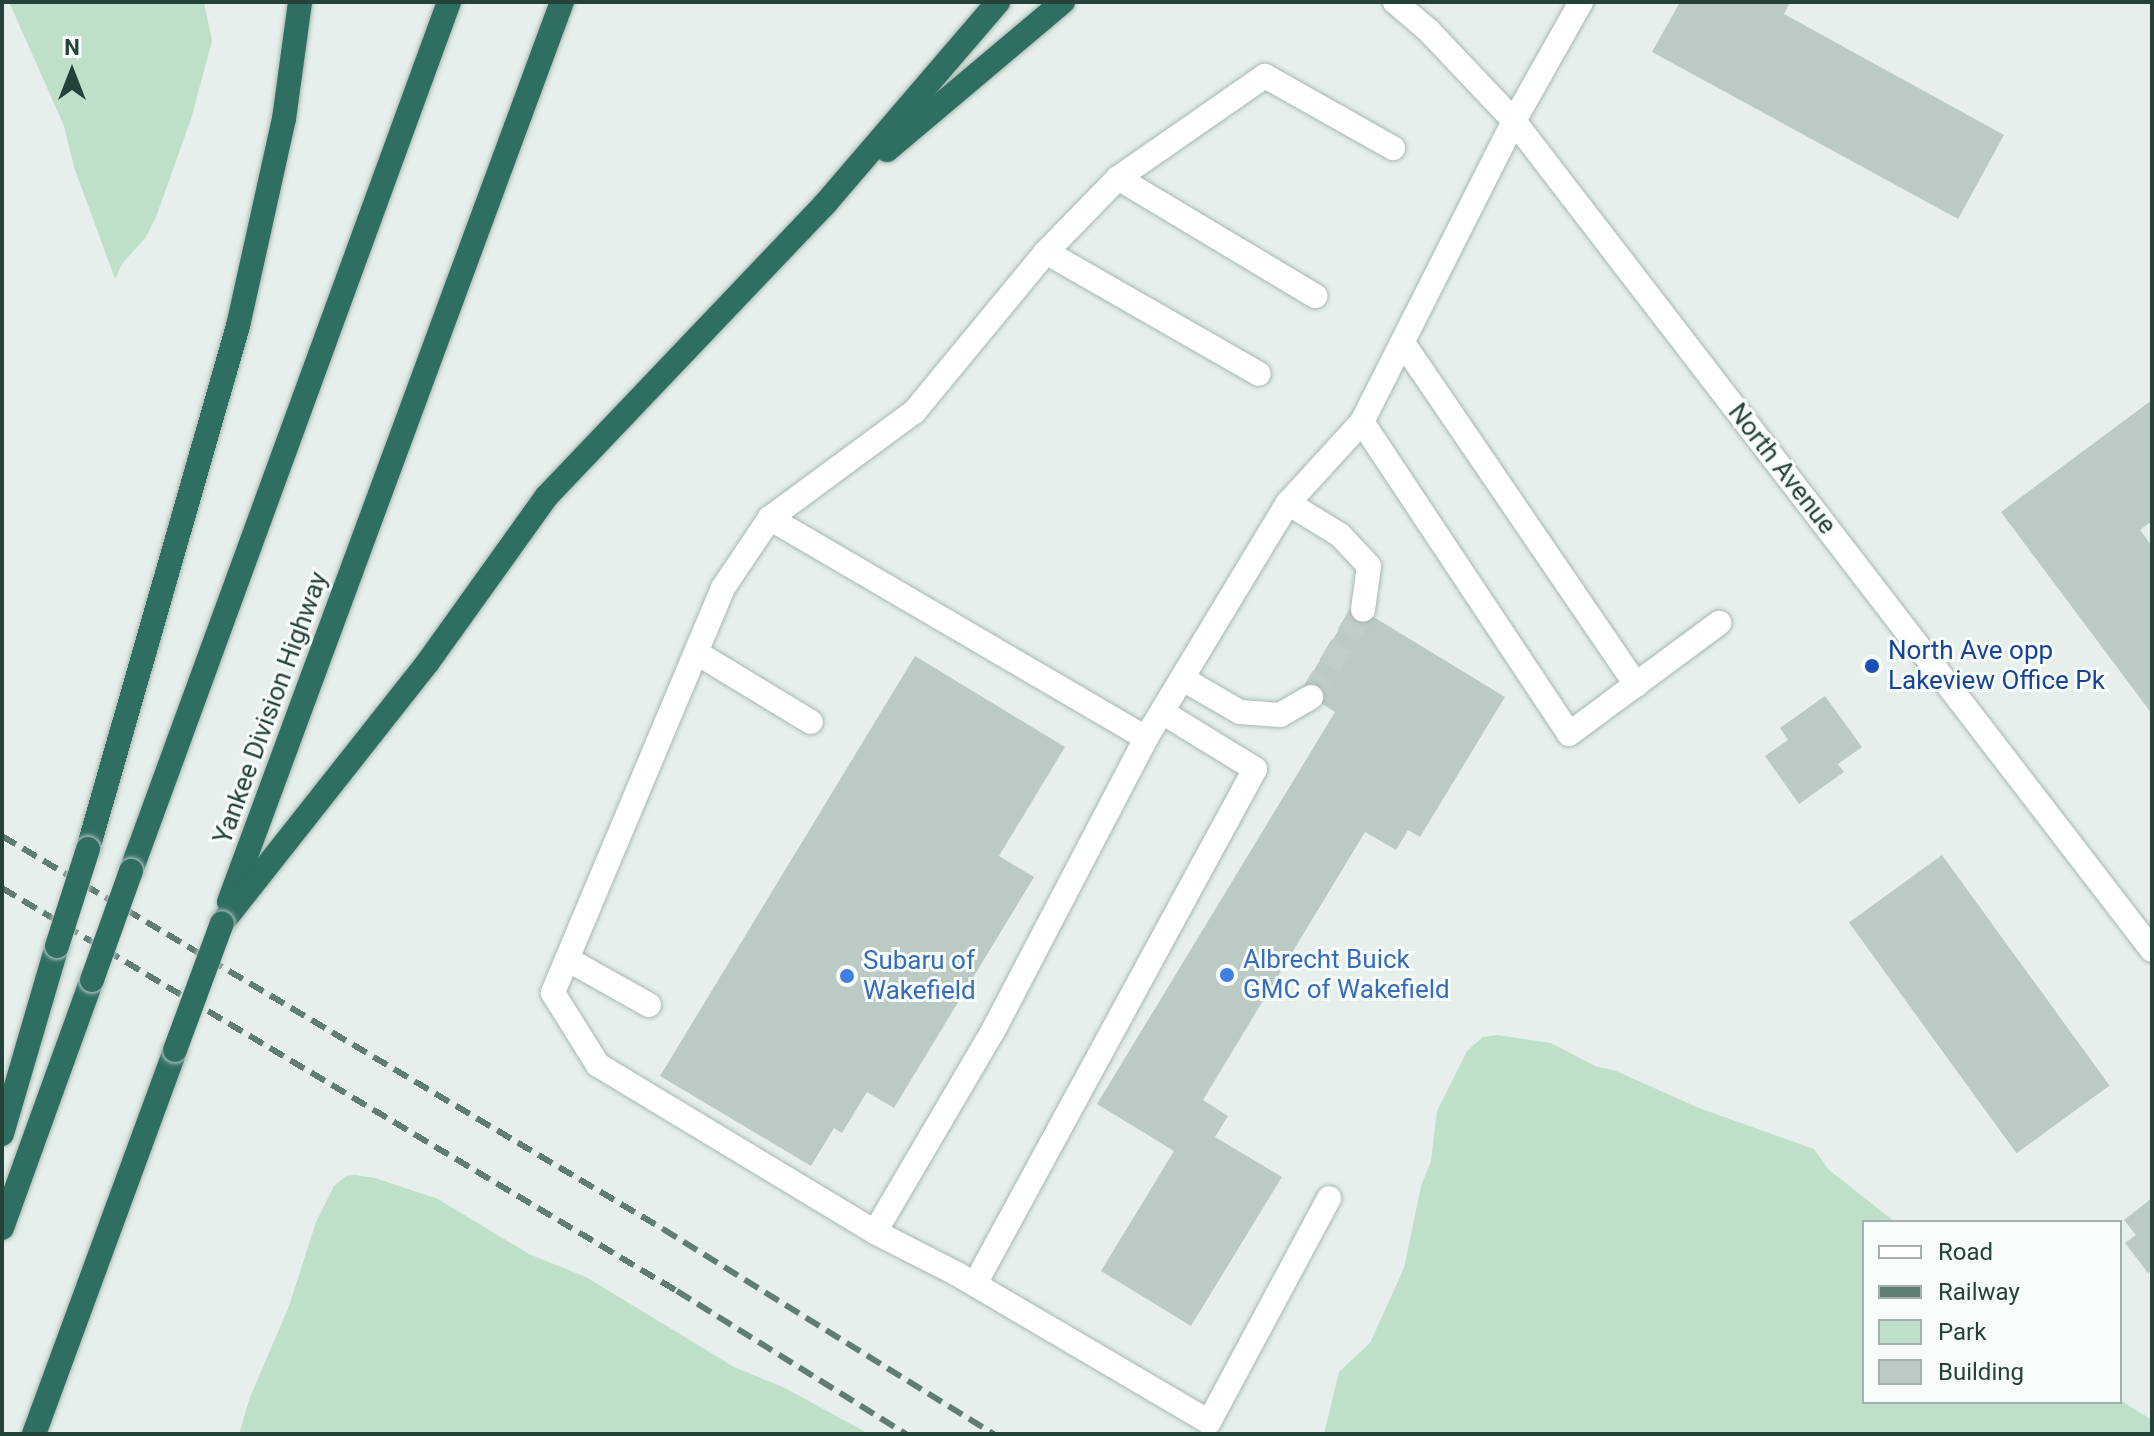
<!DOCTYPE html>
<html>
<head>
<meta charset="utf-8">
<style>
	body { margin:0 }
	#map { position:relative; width:2154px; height:1436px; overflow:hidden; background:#e6efeb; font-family:Roboto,sans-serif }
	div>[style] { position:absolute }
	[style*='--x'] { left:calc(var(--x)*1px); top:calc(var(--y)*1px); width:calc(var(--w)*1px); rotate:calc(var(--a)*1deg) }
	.green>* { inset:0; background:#bfe0c8 }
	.building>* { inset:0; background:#bbcac4; transform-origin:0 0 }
	.minor-tunnel>* { height:24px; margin-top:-12px; transform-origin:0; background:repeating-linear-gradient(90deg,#bfccc8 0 24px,transparent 0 36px) }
	.roads { filter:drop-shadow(0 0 2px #a8b8b2) drop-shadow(0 0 2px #a8b8b2) }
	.minor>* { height:24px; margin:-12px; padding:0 12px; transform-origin:12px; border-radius:12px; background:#fff }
	.highway>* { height:24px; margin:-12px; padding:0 12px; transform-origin:12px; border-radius:12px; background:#2f6f62 }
	.rail>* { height:6px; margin-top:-3px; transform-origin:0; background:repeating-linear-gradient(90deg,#5f7d75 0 16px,transparent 0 24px) }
	.bridges { filter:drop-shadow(0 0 2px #c2cac8) drop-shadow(0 0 2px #c2cac8) }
	.highway-bridge>* { height:24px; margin:-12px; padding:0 12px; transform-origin:12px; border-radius:12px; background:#2f6f62 }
	.dots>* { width:22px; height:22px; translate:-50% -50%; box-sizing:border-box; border:4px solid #f7fbf9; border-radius:50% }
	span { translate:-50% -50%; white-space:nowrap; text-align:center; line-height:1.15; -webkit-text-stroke:6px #f7fbf9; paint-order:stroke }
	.street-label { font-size:26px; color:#24423a }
	.transit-label { font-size:26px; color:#164399 }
	.left { translate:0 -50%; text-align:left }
	.shop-label { font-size:26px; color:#366cbe }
	.frame { position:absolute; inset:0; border:4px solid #24423a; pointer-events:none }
	.legend { position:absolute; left:1862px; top:1220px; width:260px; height:184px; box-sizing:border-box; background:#f7fbf9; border:2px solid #a3b1ad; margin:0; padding:10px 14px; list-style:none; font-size:24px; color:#24423a }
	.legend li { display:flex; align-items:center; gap:16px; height:40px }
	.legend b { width:40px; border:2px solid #a3b1ad }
	.north { position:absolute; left:32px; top:32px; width:80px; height:80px; -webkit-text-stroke:6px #f7fbf9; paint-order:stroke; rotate:0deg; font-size:22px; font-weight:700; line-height:32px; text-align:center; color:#24423a }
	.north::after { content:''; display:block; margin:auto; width:28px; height:36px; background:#24423a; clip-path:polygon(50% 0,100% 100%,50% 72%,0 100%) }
</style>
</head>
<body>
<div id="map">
	<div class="green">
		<i style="clip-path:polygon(9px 2px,204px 2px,212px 41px,191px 119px,156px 217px,146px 237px,122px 264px,115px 279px,74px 167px,64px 126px)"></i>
		<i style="clip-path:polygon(1497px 1035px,1551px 1043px,1595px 1066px,1616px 1071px,1699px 1108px,1814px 1149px,1828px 1169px,1895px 1222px,1864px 1222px,1864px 1402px,2120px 1400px,2152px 1420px,2152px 1434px,1324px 1434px,1339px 1372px,1370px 1343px,1404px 1268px,1421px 1186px,1431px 1161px,1437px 1111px,1467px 1051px,1483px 1037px)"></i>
		<i style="clip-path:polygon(355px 1175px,375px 1178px,438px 1199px,529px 1254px,586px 1277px,734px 1367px,785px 1388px,869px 1434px,239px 1434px,250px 1397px,289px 1306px,316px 1222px,334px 1186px,346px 1176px)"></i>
	</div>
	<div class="building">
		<i style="clip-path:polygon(1680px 2px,1790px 2px,1784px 14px,2004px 135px,1958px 219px,1652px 52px)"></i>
		<i style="clip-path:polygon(2152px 400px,2152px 521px,2140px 530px,2152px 546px,2152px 714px,2001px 512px)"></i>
		<i style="clip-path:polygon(1354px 605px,1505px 697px,1420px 837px,1408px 830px,1396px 850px,1365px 832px,1203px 1100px,1228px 1116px,1215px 1137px,1282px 1177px,1191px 1326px,1101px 1271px,1174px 1151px,1097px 1104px,1335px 712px,1301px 691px)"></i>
		<i style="clip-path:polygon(915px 656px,1065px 747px,999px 856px,1034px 877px,894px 1108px,867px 1092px,842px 1133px,834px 1128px,811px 1166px,660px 1076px)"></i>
		<i style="clip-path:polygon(1825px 696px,1862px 747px,1838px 764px,1844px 772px,1799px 804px,1765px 756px,1788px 740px,1780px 728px)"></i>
		<i style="left:1942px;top:855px;width:285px;height:115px;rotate:54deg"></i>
		<i style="clip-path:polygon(2152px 1198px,2152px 1270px,2148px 1273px,2125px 1243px,2136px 1235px,2124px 1220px)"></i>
	</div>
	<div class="minor-tunnel">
		<i style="--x:1311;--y:697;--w:101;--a:-59.1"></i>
	</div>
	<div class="roads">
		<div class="minor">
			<i style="--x:1395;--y:2;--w:45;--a:40.5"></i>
			<i style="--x:1429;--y:31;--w:124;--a:46.6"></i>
			<i style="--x:1514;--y:121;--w:1046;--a:52.42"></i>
			<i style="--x:1118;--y:178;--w:230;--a:30.9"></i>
			<i style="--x:1046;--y:252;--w:245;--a:29.8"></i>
			<i style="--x:1403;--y:343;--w:414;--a:55.7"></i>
			<i style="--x:1362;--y:422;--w:374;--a:56.4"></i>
			<i style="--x:1569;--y:734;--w:187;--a:-36.5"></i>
			<i style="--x:1288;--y:503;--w:61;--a:31.6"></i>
			<i style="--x:1340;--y:535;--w:42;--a:46.9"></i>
			<i style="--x:1369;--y:566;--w:44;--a:97.8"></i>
			<i style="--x:770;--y:518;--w:84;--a:123.9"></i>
			<i style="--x:723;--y:588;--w:439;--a:112.8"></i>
			<i style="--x:553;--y:993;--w:85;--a:58"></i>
			<i style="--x:598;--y:1065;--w:323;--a:31.1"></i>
			<i style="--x:875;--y:1232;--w:92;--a:27.1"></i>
			<i style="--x:957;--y:1274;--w:292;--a:30.4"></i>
			<i style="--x:1209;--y:1422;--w:254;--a:-61.8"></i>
			<i style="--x:697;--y:653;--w:133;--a:31.2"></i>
			<i style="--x:1183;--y:679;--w:66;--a:30.1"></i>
			<i style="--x:1240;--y:712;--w:40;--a:4.3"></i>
			<i style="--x:1280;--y:715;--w:36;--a:-30"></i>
			<i style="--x:1146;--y:738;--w:436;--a:-149.7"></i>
			<i style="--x:770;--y:518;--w:179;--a:-36.4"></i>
			<i style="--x:914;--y:412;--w:207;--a:-50.5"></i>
			<i style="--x:1046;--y:252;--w:103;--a:-45.8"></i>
			<i style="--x:1118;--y:178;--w:179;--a:-34.8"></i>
			<i style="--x:1265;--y:76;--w:147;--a:29.4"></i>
			<i style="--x:567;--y:959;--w:94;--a:29.3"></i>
			<i style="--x:875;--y:1232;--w:233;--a:-59.6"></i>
			<i style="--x:993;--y:1031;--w:331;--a:-62.4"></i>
			<i style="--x:1146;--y:738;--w:275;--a:-58.9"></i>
			<i style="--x:1288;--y:503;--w:110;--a:-47.6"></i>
			<i style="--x:1362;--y:422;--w:337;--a:-63.2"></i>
			<i style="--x:1514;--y:121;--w:137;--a:-60.6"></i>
			<i style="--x:975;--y:1284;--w:586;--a:-61.47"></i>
			<i style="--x:1255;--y:769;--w:109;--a:-148.5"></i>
		</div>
		<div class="highway">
			<i style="--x:887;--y:150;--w:230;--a:-40.1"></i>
			<i style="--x:88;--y:849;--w:544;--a:-74"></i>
			<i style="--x:238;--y:326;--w:212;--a:-77.5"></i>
			<i style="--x:284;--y:119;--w:118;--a:-82.2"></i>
			<i style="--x:131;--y:871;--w:925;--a:-69.9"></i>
			<i style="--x:229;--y:902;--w:960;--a:-69.7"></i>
			<i style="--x:222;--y:923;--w:333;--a:-51.7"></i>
			<i style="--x:428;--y:662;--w:203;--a:-54.4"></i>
			<i style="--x:546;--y:497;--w:405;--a:-46.4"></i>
			<i style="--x:825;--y:204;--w:266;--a:-49.4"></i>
			<i style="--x:2;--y:1134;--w:196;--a:-73.7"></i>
			<i style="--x:2;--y:1228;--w:264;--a:-70.1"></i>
			<i style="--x:34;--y:1434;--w:409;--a:-69.8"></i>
		</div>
	</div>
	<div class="rail">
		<i style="--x:2;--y:836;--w:769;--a:30.73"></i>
		<i style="--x:663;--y:1229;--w:389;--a:31.8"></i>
		<i style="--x:2;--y:888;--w:786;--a:30.84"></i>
		<i style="--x:677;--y:1291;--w:270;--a:32"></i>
	</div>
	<div class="bridges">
		<div class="highway-bridge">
			<i style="--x:57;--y:946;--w:102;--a:-72.3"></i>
			<i style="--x:92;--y:980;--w:116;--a:-70.3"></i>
			<i style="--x:175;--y:1050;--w:135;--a:-69.7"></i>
		</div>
	</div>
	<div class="dots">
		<i style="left:1872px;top:666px;background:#1a4fb4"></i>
		<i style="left:1227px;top:975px;background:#3f7fe0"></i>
		<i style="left:847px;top:976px;background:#3f7fe0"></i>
	</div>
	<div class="street-label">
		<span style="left:1782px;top:469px;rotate:52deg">North Avenue</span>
		<span style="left:271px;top:708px;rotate:-70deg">Yankee Division Highway</span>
	</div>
	<div class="transit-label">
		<span class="left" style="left:1888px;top:666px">North Ave opp<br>Lakeview Office Pk</span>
	</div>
	<div class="shop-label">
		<span class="left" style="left:1243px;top:975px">Albrecht Buick<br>GMC of Wakefield</span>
		<span class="left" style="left:863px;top:976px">Subaru of<br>Wakefield</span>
	</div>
	<div class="frame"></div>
	<ul class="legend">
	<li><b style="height:10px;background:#fff"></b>Road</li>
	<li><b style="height:10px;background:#5f7d75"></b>Railway</li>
	<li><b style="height:22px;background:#bfe0c8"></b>Park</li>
	<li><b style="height:22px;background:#bbcac4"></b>Building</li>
	</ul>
	<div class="north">N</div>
</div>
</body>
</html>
